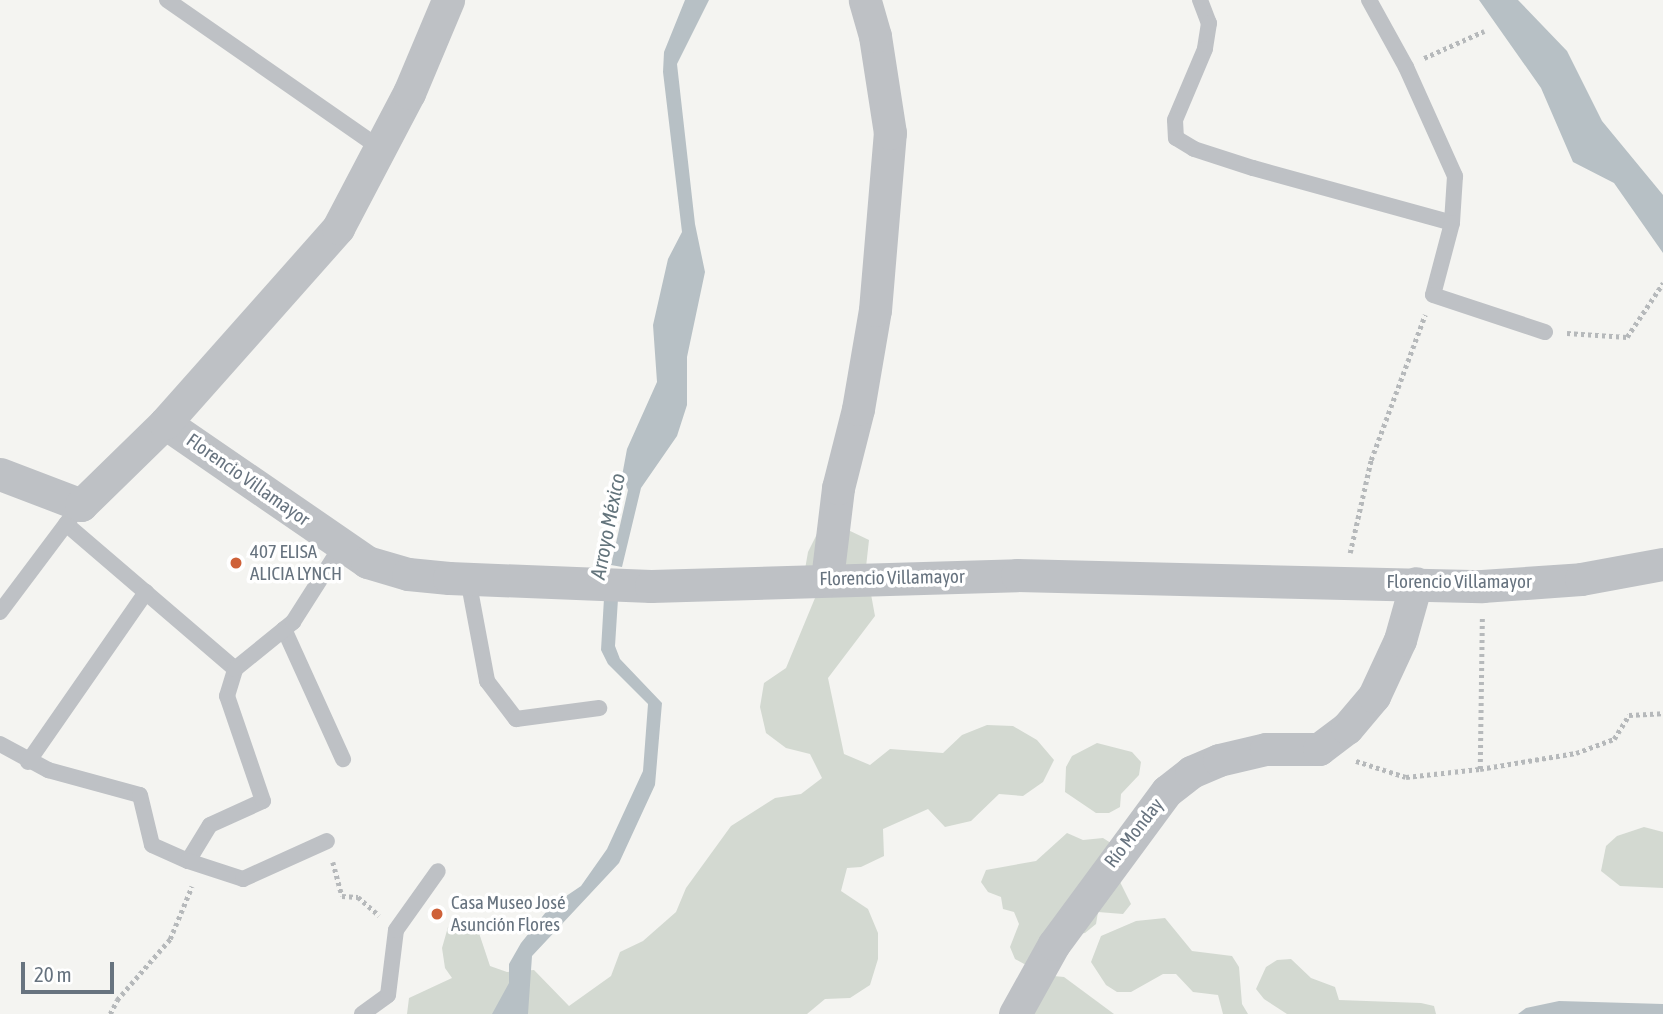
<!DOCTYPE html>
<html>
<head>
<meta charset="utf-8">
<style>
	body { margin:0 }
	#map { position:relative; width:1663px; height:1014px; overflow:hidden; background:#f4f4f1; font-family:"Asap Condensed",sans-serif }
	div>[style] { position:absolute }
	[style*='--x'] { left:calc(var(--x)*1px); top:calc(var(--y)*1px); width:calc(var(--w)*1px); rotate:calc(var(--a)*1deg) }
	.green>* { inset:0; background:#d3d9d1 }
	.water>* { inset:0; background:#b7c0c5 }
	.path>* { height:4.5px; margin-top:-2.25px; transform-origin:0; background:repeating-linear-gradient(90deg,#b6b9bb 0 3.5px,transparent 0 7px) }
	.lane>* { height:16px; margin:-8px; padding:0 8px; transform-origin:8px; border-radius:8px; background:#bec1c5 }
	.street>* { height:33px; margin:-16.5px; padding:0 16.5px; transform-origin:16.5px; border-radius:16.5px; background:#bec1c5 }
	.dots>* { width:19px; height:19px; translate:-50% -50%; box-sizing:border-box; border:4px solid #fff; border-radius:50% }
	span { translate:-50% -50%; white-space:nowrap; text-align:center; line-height:1.15; -webkit-text-stroke:7px #fff; paint-order:stroke }
	.street-label { font-size:19px; color:#67737f }
	.poi-label { font-size:19px; color:#67737f }
	.left { translate:0 -50%; text-align:left }
	.water-label { font-size:21px; color:#63747c; font-style:italic }
	.scale { position:absolute; left:21px; top:962px; width:93px; height:32px; box-sizing:border-box; border:4px solid #67737f; border-top:0; padding-left:9px; font-size:21px; line-height:24px; white-space:nowrap; color:#67737f; -webkit-text-stroke:5px #fff; paint-order:stroke }
</style>
</head>
<body>
<div id="map">
	<div class="green">
		<i style="clip-path:polygon(820px 528px,846px 529px,869px 540px,866px 567px,875px 616px,828px 678px,844px 754px,870px 765px,890px 749px,943px 753px,962px 735px,987px 725px,1013px 726px,1037px 740px,1054px 760px,1043px 782px,1023px 796px,999px 794px,971px 821px,945px 827px,928px 809px,883px 829px,884px 856px,861px 867px,847px 868px,841px 891px,868px 909px,878px 933px,878px 959px,870px 985px,850px 998px,825px 999px,807px 1014px,407px 1014px,409px 998px,452px 978px,445px 968px,442px 948px,448px 927px,460px 920px,478px 930px,490px 966px,507px 972px,534px 970px,569px 1006px,611px 976px,620px 952px,643px 941px,676px 912px,686px 888px,731px 826px,775px 798px,801px 794px,822px 778px,810px 754px,786px 748px,766px 733px,760px 707px,764px 683px,786px 668px,815px 598px,804px 575px,808px 552px)"></i>
		<i style="clip-path:polygon(1097px 743px,1132px 752px,1141px 762px,1139px 775px,1121px 794px,1120px 807px,1109px 813px,1096px 813px,1065px 792px,1066px 767px,1072px 756px)"></i>
		<i style="clip-path:polygon(1644px 827px,1663px 832px,1663px 888px,1620px 886px,1601px 871px,1606px 846px,1617px 836px)"></i>
		<i style="clip-path:polygon(1067px 833px,1083px 840px,1103px 838px,1114px 845px,1120px 882px,1131px 904px,1123px 914px,1098px 912px,1096px 924px,1085px 933px,1072px 935px,1026px 965px,1015px 959px,1010px 947px,1019px 924px,1014px 912px,1003px 909px,1001px 897px,988px 892px,981px 882px,986px 870px,1036px 861px)"></i>
		<i style="clip-path:polygon(1165px 918px,1192px 951px,1232px 956px,1239px 967px,1242px 1004px,1248px 1014px,1223px 1014px,1218px 995px,1193px 992px,1176px 974px,1163px 974px,1131px 992px,1117px 992px,1106px 985px,1091px 962px,1101px 936px,1136px 921px)"></i>
		<i style="clip-path:polygon(1291px 959px,1311px 978px,1335px 987px,1339px 1000px,1421px 1003px,1434px 1006px,1436px 1014px,1287px 1014px,1264px 999px,1256px 989px,1266px 967px,1277px 960px)"></i>
		<i style="clip-path:polygon(1043px 975px,1064px 977px,1114px 1014px,1023px 1014px)"></i>
	</div>
	<div class="water">
		<i style="clip-path:polygon(685px 0,709px 0,677px 64px,695px 224px,705px 272px,687px 357px,687px 405px,677px 436px,641px 488px,622px 567px,611px 565px,628px 490px,622px 476px,627px 449px,657px 382px,653px 325px,668px 259px,682px 232px,663px 72px,664px 52px)"></i>
		<i style="clip-path:polygon(1479px 0,1518px 0,1567px 51px,1602px 121px,1663px 195px,1663px 253px,1614px 183px,1573px 162px,1541px 88px)"></i>
		<i style="clip-path:polygon(604px 598px,618px 599px,615px 646px,620px 659px,662px 703px,655px 785px,619px 863px,532px 956px,528px 1014px,492px 1014px,509px 983px,509px 964px,521px 943px,550px 907px,581px 886px,607px 849px,643px 771px,648px 704px,608px 664px,601px 650px)"></i>
		<i style="clip-path:polygon(1559px 1001px,1663px 1004px,1663px 1014px,1518px 1014px,1526px 1008px)"></i>
	</div>
	<div class="path">
		<i style="--x:1424;--y:58;--w:66;--a:-24.2"></i>
		<i style="--x:1567;--y:333;--w:60;--a:3.8"></i>
		<i style="--x:1627;--y:337;--w:65;--a:-56.3"></i>
		<i style="--x:1350;--y:553;--w:95;--a:-77.3"></i>
		<i style="--x:1371;--y:460;--w:155;--a:-69.6"></i>
		<i style="--x:1356;--y:761;--w:52;--a:17.7"></i>
		<i style="--x:1406;--y:777;--w:74;--a:-6.2"></i>
		<i style="--x:1480;--y:769;--w:97;--a:-9.5"></i>
		<i style="--x:1576;--y:753;--w:40;--a:-20.2"></i>
		<i style="--x:1614;--y:739;--w:28;--a:-58"></i>
		<i style="--x:1629;--y:715;--w:34;--a:-3"></i>
		<i style="--x:1480;--y:769;--w:151;--a:-89.2"></i>
		<i style="--x:333;--y:862;--w:35;--a:75"></i>
		<i style="--x:342;--y:896;--w:16;--a:4"></i>
		<i style="--x:358;--y:897;--w:28;--a:41"></i>
		<i style="--x:110;--y:1014;--w:16;--a:-63"></i>
		<i style="--x:117;--y:1000;--w:81;--a:-49"></i>
		<i style="--x:170;--y:939;--w:57;--a:-67.5"></i>
	</div>
	<div class="lane">
		<i style="--x:167;--y:0;--w:259;--a:34.8"></i>
		<i style="--x:1200;--y:0;--w:25;--a:69"></i>
		<i style="--x:1209;--y:23;--w:26;--a:99"></i>
		<i style="--x:1205;--y:49;--w:77;--a:112.9"></i>
		<i style="--x:1175;--y:120;--w:18;--a:87"></i>
		<i style="--x:1176;--y:138;--w:21;--a:31"></i>
		<i style="--x:1194;--y:149;--w:62;--a:17.9"></i>
		<i style="--x:1253;--y:168;--w:206;--a:15.4"></i>
		<i style="--x:1369;--y:0;--w:77;--a:61.1"></i>
		<i style="--x:1406;--y:67;--w:120;--a:65.8"></i>
		<i style="--x:1455;--y:176;--w:47;--a:93.7"></i>
		<i style="--x:1452;--y:223;--w:74;--a:104.8"></i>
		<i style="--x:1433;--y:295;--w:118;--a:18.3"></i>
		<i style="--x:66;--y:524;--w:223;--a:40.6"></i>
		<i style="--x:468;--y:579;--w:104;--a:79.4"></i>
		<i style="--x:487;--y:681;--w:48;--a:52.7"></i>
		<i style="--x:516;--y:719;--w:84;--a:-7.5"></i>
		<i style="--x:0;--y:612;--w:120;--a:-53.1"></i>
		<i style="--x:284;--y:629;--w:143;--a:65.6"></i>
		<i style="--x:0;--y:744;--w:55;--a:28.4"></i>
		<i style="--x:48;--y:770;--w:95;--a:15.2"></i>
		<i style="--x:140;--y:795;--w:51;--a:76.5"></i>
		<i style="--x:152;--y:845;--w:39;--a:24"></i>
		<i style="--x:188;--y:861;--w:42;--a:-58.6"></i>
		<i style="--x:210;--y:825;--w:58;--a:-24.4"></i>
		<i style="--x:263;--y:801;--w:111;--a:-108.9"></i>
		<i style="--x:227;--y:696;--w:28;--a:-73"></i>
		<i style="--x:235;--y:669;--w:75;--a:-39"></i>
		<i style="--x:293;--y:622;--w:91;--a:-57.5"></i>
		<i style="--x:28;--y:762;--w:207;--a:-55.2"></i>
		<i style="--x:188;--y:861;--w:58;--a:18.1"></i>
		<i style="--x:243;--y:879;--w:92;--a:-24.3"></i>
		<i style="--x:362;--y:1014;--w:32;--a:-36"></i>
		<i style="--x:388;--y:995;--w:65;--a:-83"></i>
		<i style="--x:396;--y:930;--w:72;--a:-54.6"></i>
	</div>
	<div class="street">
		<i style="--x:165;--y:423;--w:245;--a:34.5"></i>
		<i style="--x:367;--y:562;--w:43;--a:16.3"></i>
		<i style="--x:408;--y:574;--w:41;--a:5.6"></i>
		<i style="--x:449;--y:578;--w:202;--a:2.3"></i>
		<i style="--x:651;--y:586;--w:366;--a:-1.7"></i>
		<i style="--x:1017;--y:575;--w:465;--a:1.4"></i>
		<i style="--x:1482;--y:586;--w:99;--a:-4"></i>
		<i style="--x:1581;--y:579;--w:83;--a:-10.4"></i>
		<i style="--x:0;--y:474;--w:87;--a:20.9"></i>
		<i style="--x:81;--y:505;--w:117;--a:-44.3"></i>
		<i style="--x:165;--y:423;--w:261;--a:-48.4"></i>
		<i style="--x:338;--y:228;--w:153;--a:-62.3"></i>
		<i style="--x:409;--y:93;--w:101;--a:-67.2"></i>
		<i style="--x:827;--y:579;--w:92;--a:-83.1"></i>
		<i style="--x:838;--y:488;--w:81;--a:-75.8"></i>
		<i style="--x:858;--y:409;--w:100;--a:-80.3"></i>
		<i style="--x:875;--y:310;--w:178;--a:-85.2"></i>
		<i style="--x:890;--y:133;--w:98;--a:-98.8"></i>
		<i style="--x:875;--y:36;--w:37;--a:-106"></i>
		<i style="--x:1015;--y:1014;--w:80;--a:-60.9"></i>
		<i style="--x:1054;--y:944;--w:190;--a:-53.6"></i>
		<i style="--x:1167;--y:791;--w:31;--a:-38"></i>
		<i style="--x:1191;--y:772;--w:30;--a:-23"></i>
		<i style="--x:1219;--y:760;--w:48;--a:-13.2"></i>
		<i style="--x:1266;--y:749;--w:53;--a:0"></i>
		<i style="--x:1319;--y:749;--w:35;--a:-37"></i>
		<i style="--x:1347;--y:728;--w:42;--a:-49.8"></i>
		<i style="--x:1374;--y:696;--w:62;--a:-65.1"></i>
		<i style="--x:1400;--y:640;--w:59;--a:-74.3"></i>
	</div>
	<div class="dots">
		<i style="left:236px;top:563px;background:#ce6138"></i>
		<i style="left:437px;top:914px;background:#ce6138"></i>
	</div>
	<div class="street-label">
		<span style="left:248px;top:480px;rotate:35deg">Florencio Villamayor</span>
		<span style="left:892px;top:578px;rotate:-1deg">Florencio Villamayor</span>
		<span style="left:1459px;top:582px">Florencio Villamayor</span>
		<span style="left:1134px;top:833px;rotate:-52deg">Río Monday</span>
	</div>
	<div class="poi-label">
		<span class="left" style="left:250px;top:563px">407 ELISA<br>ALICIA LYNCH</span>
		<span class="left" style="left:451px;top:914px">Casa Museo José<br>Asunción Flores</span>
	</div>
	<div class="water-label">
		<span style="left:607px;top:526px;rotate:-79deg">Arroyo México</span>
	</div>
	<div class="scale">20 m</div>
</div>
</body>
</html>
